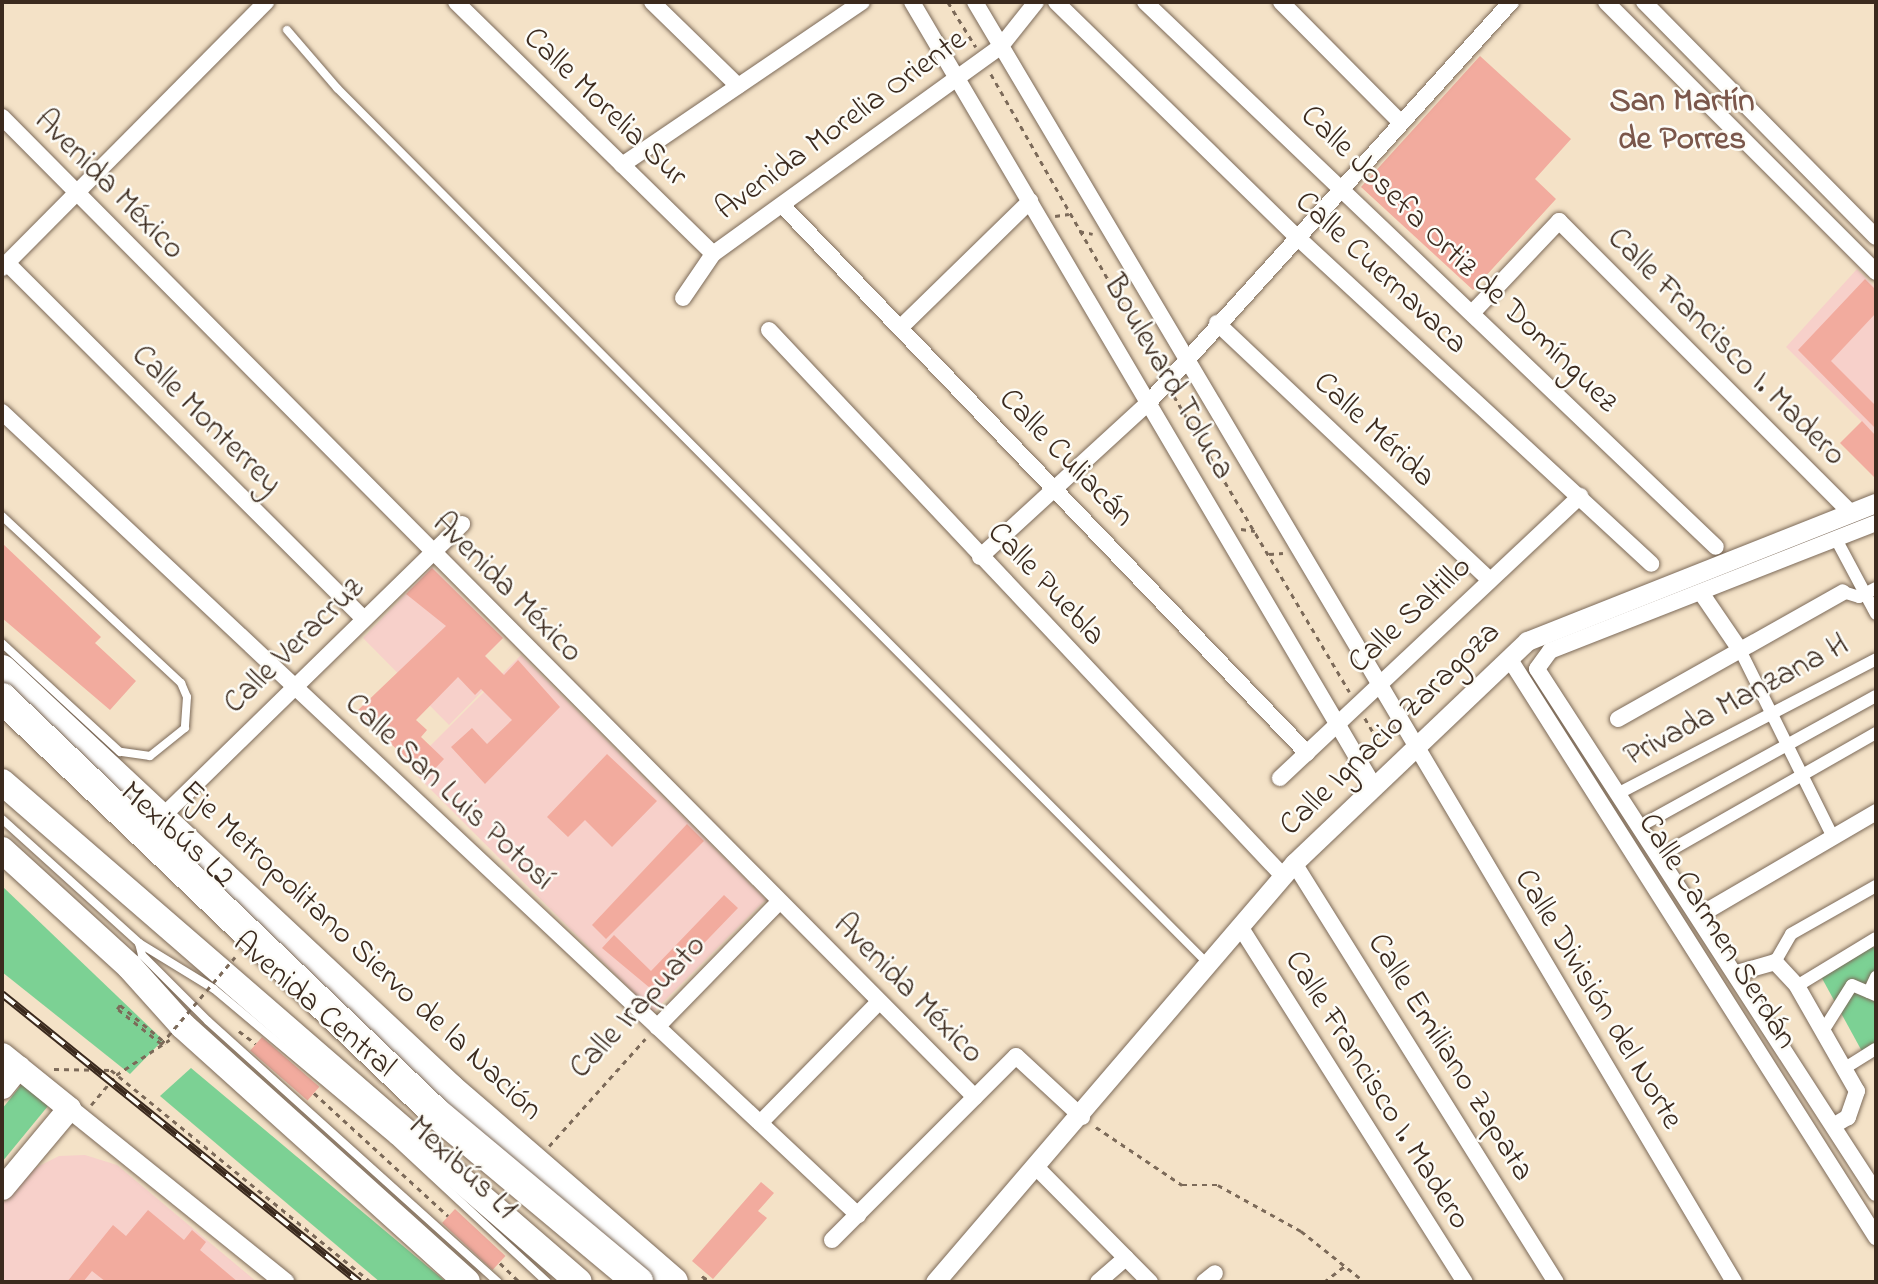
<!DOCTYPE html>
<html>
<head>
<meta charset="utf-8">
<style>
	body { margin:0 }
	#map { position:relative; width:1878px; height:1284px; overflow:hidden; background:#f4e2c7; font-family:"Indie Flower",sans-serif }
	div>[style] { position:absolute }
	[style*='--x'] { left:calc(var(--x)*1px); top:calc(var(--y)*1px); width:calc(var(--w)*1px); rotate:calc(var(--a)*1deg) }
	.built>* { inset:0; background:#f7d0ca; transform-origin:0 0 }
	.green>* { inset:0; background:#7cd194 }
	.building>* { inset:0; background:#f2ab9e; transform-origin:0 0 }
	.path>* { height:2.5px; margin-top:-1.25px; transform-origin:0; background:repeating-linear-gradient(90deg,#7c6a59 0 5px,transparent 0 10px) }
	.roads { filter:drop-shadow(0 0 2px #7c6a59) drop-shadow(0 0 2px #7c6a59) }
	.service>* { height:8px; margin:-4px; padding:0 4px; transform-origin:4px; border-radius:4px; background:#fff }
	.pedestrian>* { height:12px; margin:-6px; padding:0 6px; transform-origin:6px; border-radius:6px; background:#fff }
	.minor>* { height:16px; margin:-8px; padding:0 8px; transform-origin:8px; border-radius:8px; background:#fff }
	.tertiary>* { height:19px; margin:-9.5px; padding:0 9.5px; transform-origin:9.5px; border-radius:9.5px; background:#fff }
	.secondary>* { height:23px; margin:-11.5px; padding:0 11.5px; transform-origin:11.5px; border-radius:11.5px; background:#fff }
	.trunk>* { height:26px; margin:-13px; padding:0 13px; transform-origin:13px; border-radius:13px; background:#fff }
	.motorway>* { height:30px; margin:-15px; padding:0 15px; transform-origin:15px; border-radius:15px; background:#fff }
	.rail>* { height:8px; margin-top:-4px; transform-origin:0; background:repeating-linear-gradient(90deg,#fdfcf7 0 16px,#3b2a1e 0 32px); box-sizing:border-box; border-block:2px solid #3b2a1e }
	.path-bridge>* { height:2.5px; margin-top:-1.25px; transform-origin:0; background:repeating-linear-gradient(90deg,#7c6a59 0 5px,transparent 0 10px) }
	.bridges { filter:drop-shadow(0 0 2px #7c6a59) drop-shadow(0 0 2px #7c6a59) }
	.motorway-bridge>* { height:30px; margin:-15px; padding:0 15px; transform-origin:15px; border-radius:15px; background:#fff }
	span { translate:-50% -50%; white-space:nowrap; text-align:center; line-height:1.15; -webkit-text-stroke:5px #fdfcf7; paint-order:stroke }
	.street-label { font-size:32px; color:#3b2a1e }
	.neighbourhood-label { font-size:33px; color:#7b574b; font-weight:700 }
	.frame { position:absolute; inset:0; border:4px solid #3b2a1e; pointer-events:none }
</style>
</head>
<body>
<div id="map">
	<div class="built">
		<i style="clip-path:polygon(1857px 269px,1876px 288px,1876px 436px,1786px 347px)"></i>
		<i style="clip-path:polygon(432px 567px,503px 638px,485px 656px,501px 672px,449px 725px,363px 638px)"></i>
		<i style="left:521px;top:655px;width:346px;height:159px;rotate:45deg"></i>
		<i style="clip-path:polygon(85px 1155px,117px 1165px,257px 1282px,2px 1282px,2px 1205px,27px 1172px,59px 1156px)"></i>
	</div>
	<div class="green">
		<i style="clip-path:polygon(2px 886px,163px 1040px,130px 1074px,2px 972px)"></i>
		<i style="clip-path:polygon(1870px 941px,1876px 952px,1876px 1048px,1864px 1055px,1818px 971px)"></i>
		<i style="clip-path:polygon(191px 1068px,446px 1282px,380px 1282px,160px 1096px)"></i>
		<i style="clip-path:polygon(22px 1084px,48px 1106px,2px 1162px,2px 1109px)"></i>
	</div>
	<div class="building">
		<i style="clip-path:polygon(1480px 56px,1571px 139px,1535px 179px,1556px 199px,1473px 290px,1361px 187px)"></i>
		<i style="clip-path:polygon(1865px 279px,1876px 290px,1876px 313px,1831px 361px,1876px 406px,1876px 429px,1798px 350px)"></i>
		<i style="clip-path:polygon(1862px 421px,1876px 436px,1876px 479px,1840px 443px)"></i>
		<i style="clip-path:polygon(2px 543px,101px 637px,95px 643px,136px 681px,110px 710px,2px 618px)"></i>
		<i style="clip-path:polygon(432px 568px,503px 638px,485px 656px,504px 675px,518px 660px,560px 707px,485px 784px,451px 747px,472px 728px,487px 744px,512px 720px,481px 689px,475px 695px,458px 677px,416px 720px,427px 730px,421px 737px,444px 759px,428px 776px,355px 713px,446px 626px,406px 594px)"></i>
		<i style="clip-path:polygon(607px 754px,657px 801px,612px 847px,585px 820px,568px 837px,547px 817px)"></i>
		<i style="clip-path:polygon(687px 824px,704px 841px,606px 939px,592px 925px)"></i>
		<i style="clip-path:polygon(724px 895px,738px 908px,656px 993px,602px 948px,614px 935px,651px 971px)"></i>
		<i style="left:262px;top:1037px;width:76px;height:18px;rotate:41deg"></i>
		<i style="clip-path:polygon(761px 1182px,774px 1193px,758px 1211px,767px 1218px,713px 1279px,692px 1261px)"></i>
		<i style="left:455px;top:1209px;width:69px;height:19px;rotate:43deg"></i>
		<i style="clip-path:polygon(148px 1210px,184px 1240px,192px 1230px,206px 1242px,200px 1250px,238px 1282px,106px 1282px,92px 1271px,83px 1282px,67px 1282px,113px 1225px,126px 1236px)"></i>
	</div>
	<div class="path">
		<i style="--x:948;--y:2;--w:53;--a:58.1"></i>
		<i style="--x:991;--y:74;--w:339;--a:60.3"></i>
		<i style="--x:1055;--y:216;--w:14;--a:-8"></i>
		<i style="--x:1079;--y:231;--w:14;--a:12"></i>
		<i style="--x:1174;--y:396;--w:344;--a:59.3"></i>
		<i style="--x:1241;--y:529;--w:14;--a:8"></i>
		<i style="--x:1269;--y:554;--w:14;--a:-4"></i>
		<i style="--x:1365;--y:718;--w:39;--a:60"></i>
		<i style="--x:239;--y:1031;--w:21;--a:37"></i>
		<i style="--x:161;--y:1044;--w:56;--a:-141.5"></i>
		<i style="--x:117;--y:1009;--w:5;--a:-53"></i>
		<i style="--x:120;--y:1005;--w:60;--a:39.6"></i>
		<i style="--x:54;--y:1069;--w:57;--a:1"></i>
		<i style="--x:111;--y:1070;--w:335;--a:39.2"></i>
		<i style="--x:314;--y:1093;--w:182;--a:42.5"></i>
		<i style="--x:91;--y:1105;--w:39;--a:-50"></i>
		<i style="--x:116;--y:1075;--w:64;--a:-33.4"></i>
		<i style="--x:1096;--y:1127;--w:104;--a:34"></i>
		<i style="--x:1182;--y:1185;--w:36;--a:0"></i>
		<i style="--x:1218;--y:1185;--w:95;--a:29"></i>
		<i style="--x:1301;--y:1231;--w:82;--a:38.6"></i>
		<i style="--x:549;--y:1146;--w:144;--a:-48.1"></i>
		<i style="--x:500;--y:1263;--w:28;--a:44"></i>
		<i style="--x:707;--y:1282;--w:8;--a:-130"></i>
		<i style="--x:702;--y:1276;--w:11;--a:34"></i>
		<i style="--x:1324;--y:1282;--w:28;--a:-38"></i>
	</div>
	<div class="roads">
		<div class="service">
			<i style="--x:287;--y:30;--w:77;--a:49.2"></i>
			<i style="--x:337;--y:88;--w:1234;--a:45.16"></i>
			<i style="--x:2;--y:516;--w:245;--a:43"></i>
			<i style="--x:181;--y:683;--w:15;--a:67"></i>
			<i style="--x:187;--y:697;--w:31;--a:94"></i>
			<i style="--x:185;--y:728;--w:45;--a:141.3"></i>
			<i style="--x:150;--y:756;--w:30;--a:-172"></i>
			<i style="--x:120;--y:752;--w:161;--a:-137.3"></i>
			<i style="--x:2;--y:819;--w:185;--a:42.1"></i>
			<i style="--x:139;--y:943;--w:12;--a:76"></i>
			<i style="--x:142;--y:955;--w:93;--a:45"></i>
			<i style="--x:208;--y:1021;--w:390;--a:42"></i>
			<i style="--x:139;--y:943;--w:88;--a:31.5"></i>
			<i style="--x:214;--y:989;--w:234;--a:40"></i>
			<i style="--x:393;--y:1139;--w:210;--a:42.9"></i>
		</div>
		<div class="pedestrian">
			<i style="--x:1836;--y:539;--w:85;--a:61.9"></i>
			<i style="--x:1843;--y:592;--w:17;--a:17"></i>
			<i style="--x:1859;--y:597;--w:19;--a:-28"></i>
			<i style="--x:1740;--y:650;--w:209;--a:63.6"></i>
			<i style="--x:1621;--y:792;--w:288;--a:-27.5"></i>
			<i style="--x:1642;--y:825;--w:267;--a:-28.9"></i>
			<i style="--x:1662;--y:855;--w:246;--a:-29.7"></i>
			<i style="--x:1775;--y:962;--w:32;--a:-60"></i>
			<i style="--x:1791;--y:934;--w:98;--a:-29.5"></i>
			<i style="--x:1797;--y:986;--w:92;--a:-31.3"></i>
			<i style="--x:1869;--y:992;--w:17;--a:-65"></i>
			<i style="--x:1823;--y:1031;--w:54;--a:-57.8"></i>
			<i style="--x:1852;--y:985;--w:26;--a:23"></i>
			<i style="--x:1845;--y:1068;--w:36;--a:-32"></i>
		</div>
		<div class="minor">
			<i style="--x:456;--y:2;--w:360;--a:44.4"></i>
			<i style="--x:652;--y:2;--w:120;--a:44.3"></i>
			<i style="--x:912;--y:2;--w:906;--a:59.5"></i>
			<i style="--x:975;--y:2;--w:1488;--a:59.33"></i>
			<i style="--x:1056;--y:2;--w:337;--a:44.3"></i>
			<i style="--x:1297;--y:237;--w:482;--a:42.7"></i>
			<i style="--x:1145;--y:2;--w:789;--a:43.67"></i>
			<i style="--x:1281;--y:2;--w:170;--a:45.2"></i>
			<i style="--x:1606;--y:2;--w:382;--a:45"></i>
			<i style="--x:1644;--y:2;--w:330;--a:45.4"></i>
			<i style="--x:2;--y:117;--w:1381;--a:45.21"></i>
			<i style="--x:622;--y:165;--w:290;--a:-34.2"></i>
			<i style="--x:782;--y:205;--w:759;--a:46.23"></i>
			<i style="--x:7;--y:263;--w:504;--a:44.92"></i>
			<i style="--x:2;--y:268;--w:375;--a:-45.2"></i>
			<i style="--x:683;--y:298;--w:53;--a:-55.7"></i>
			<i style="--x:713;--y:254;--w:355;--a:-35.8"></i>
			<i style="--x:1001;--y:46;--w:56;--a:-51.5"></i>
			<i style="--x:1474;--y:311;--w:124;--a:-46.6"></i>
			<i style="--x:1559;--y:221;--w:414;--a:45"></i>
			<i style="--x:1217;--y:323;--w:375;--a:43.3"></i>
			<i style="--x:900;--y:328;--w:182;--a:-44.3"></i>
			<i style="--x:769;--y:330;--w:750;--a:46.73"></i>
			<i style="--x:2;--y:412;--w:1174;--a:43.17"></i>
			<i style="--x:1876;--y:523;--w:350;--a:158.6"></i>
			<i style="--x:1550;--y:651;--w:22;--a:126"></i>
			<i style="--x:1537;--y:669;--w:624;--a:57.1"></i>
			<i style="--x:980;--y:557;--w:231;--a:-42.5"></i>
			<i style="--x:1150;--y:401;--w:538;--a:-47.86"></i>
			<i style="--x:1702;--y:594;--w:68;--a:55.8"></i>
			<i style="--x:1509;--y:658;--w:686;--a:57.63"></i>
			<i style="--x:1618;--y:719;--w:258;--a:-29.4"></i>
			<i style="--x:1280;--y:778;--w:412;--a:-43.2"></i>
			<i style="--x:168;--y:811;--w:411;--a:-44.3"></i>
			<i style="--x:1294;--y:863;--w:494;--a:58"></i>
			<i style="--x:1700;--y:915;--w:204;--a:-30.3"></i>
			<i style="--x:1241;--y:928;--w:419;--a:57.7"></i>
			<i style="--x:1737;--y:973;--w:40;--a:-16"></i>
			<i style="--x:1775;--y:962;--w:33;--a:47"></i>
			<i style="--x:1797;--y:986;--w:121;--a:60.3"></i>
			<i style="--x:1857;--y:1091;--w:28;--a:109"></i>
			<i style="--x:1848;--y:1117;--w:17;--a:149"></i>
			<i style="--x:657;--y:1027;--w:175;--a:-45.7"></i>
			<i style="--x:760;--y:1123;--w:168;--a:-45.5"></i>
			<i style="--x:1037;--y:1168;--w:161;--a:45.3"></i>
			<i style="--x:832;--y:1240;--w:260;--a:-45"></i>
			<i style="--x:1016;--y:1056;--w:90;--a:42.7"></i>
			<i style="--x:1098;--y:1282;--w:37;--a:-41"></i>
			<i style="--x:1204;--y:1282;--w:14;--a:-39"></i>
		</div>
		<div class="tertiary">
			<i style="--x:69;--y:1108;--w:277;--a:38.9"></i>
			<i style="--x:935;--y:1282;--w:552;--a:-49.41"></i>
			<i style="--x:1294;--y:863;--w:322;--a:-43.6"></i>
			<i style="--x:1527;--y:641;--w:375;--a:-21.6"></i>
		</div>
		<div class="secondary">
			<i style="--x:2;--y:1054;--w:86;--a:38.9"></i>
			<i style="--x:69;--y:1108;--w:104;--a:129.9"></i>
			<i style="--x:2;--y:1087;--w:26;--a:-51"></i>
		</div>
		<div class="trunk">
			<i style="--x:2;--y:782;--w:763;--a:40.91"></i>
			<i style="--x:2;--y:850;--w:173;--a:42.4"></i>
			<i style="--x:130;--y:967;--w:79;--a:48.1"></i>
			<i style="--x:183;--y:1026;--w:382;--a:42"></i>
		</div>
		<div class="motorway">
			<i style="--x:2;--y:670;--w:613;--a:43.08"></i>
			<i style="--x:450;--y:1089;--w:295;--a:40.9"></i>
		</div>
	</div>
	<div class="rail">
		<i style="--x:2;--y:994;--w:459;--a:38.9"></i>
	</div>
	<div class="path-bridge">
		<i style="--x:161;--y:1044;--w:114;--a:-49.6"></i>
	</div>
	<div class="bridges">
		<div class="motorway-bridge">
			<i style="--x:2;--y:698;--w:599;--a:43.71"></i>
			<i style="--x:435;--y:1112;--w:265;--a:39.9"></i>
		</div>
	</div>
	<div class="street-label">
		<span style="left:604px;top:108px;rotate:44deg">Calle Morelia Sur</span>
		<span style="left:842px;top:126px;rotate:-36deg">Avenida Morelia Oriente</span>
		<span style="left:108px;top:186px;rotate:45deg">Avenida México</span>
		<span style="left:1458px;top:260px;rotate:44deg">Calle Josefa Ortiz de Domínguez</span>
		<span style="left:1380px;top:274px;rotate:43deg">Calle Cuernavaca</span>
		<span style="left:1725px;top:348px;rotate:45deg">Calle Francisco I. Madero</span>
		<span style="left:1167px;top:378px;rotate:60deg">Boulevard Toluca</span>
		<span style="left:205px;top:421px;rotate:45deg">Calle Monterrey</span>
		<span style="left:1373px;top:431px;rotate:43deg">Calle Mérida</span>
		<span style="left:1065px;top:459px;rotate:46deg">Calle Culiacán</span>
		<span style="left:1045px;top:585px;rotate:47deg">Calle Puebla</span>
		<span style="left:506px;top:589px;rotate:45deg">Avenida México</span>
		<span style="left:1411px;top:616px;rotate:-43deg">Calle Saltillo</span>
		<span style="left:295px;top:647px;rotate:-44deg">Calle Veracruz</span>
		<span style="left:1737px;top:702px;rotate:-28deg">Privada Manzana H</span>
		<span style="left:1391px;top:730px;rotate:-44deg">Calle Ignacio Zaragoza</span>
		<span style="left:448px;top:793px;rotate:43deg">Calle San Luis Potosí</span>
		<span style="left:176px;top:836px;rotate:42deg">Mexibús L2</span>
		<span style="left:1716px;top:932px;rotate:58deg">Calle Carmen Serdán</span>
		<span style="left:360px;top:952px;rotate:43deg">Eje Metropolitano Siervo de la Nación</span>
		<span style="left:907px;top:990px;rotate:45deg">Avenida México</span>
		<span style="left:1597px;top:1000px;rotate:59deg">Calle División del Norte</span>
		<span style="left:313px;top:1006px;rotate:41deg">Avenida Central</span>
		<span style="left:639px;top:1008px;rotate:-47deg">Calle Irapuato</span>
		<span style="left:1449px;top:1058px;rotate:58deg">Calle Emiliano Zapata</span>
		<span style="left:1376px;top:1091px;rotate:58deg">Calle Francisco I. Madero</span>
		<span style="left:461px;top:1169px;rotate:43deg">Mexibús L1</span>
	</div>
	<div class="neighbourhood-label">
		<span style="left:1682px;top:122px">San Martín<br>de Porres</span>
	</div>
	<div class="frame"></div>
</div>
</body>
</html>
